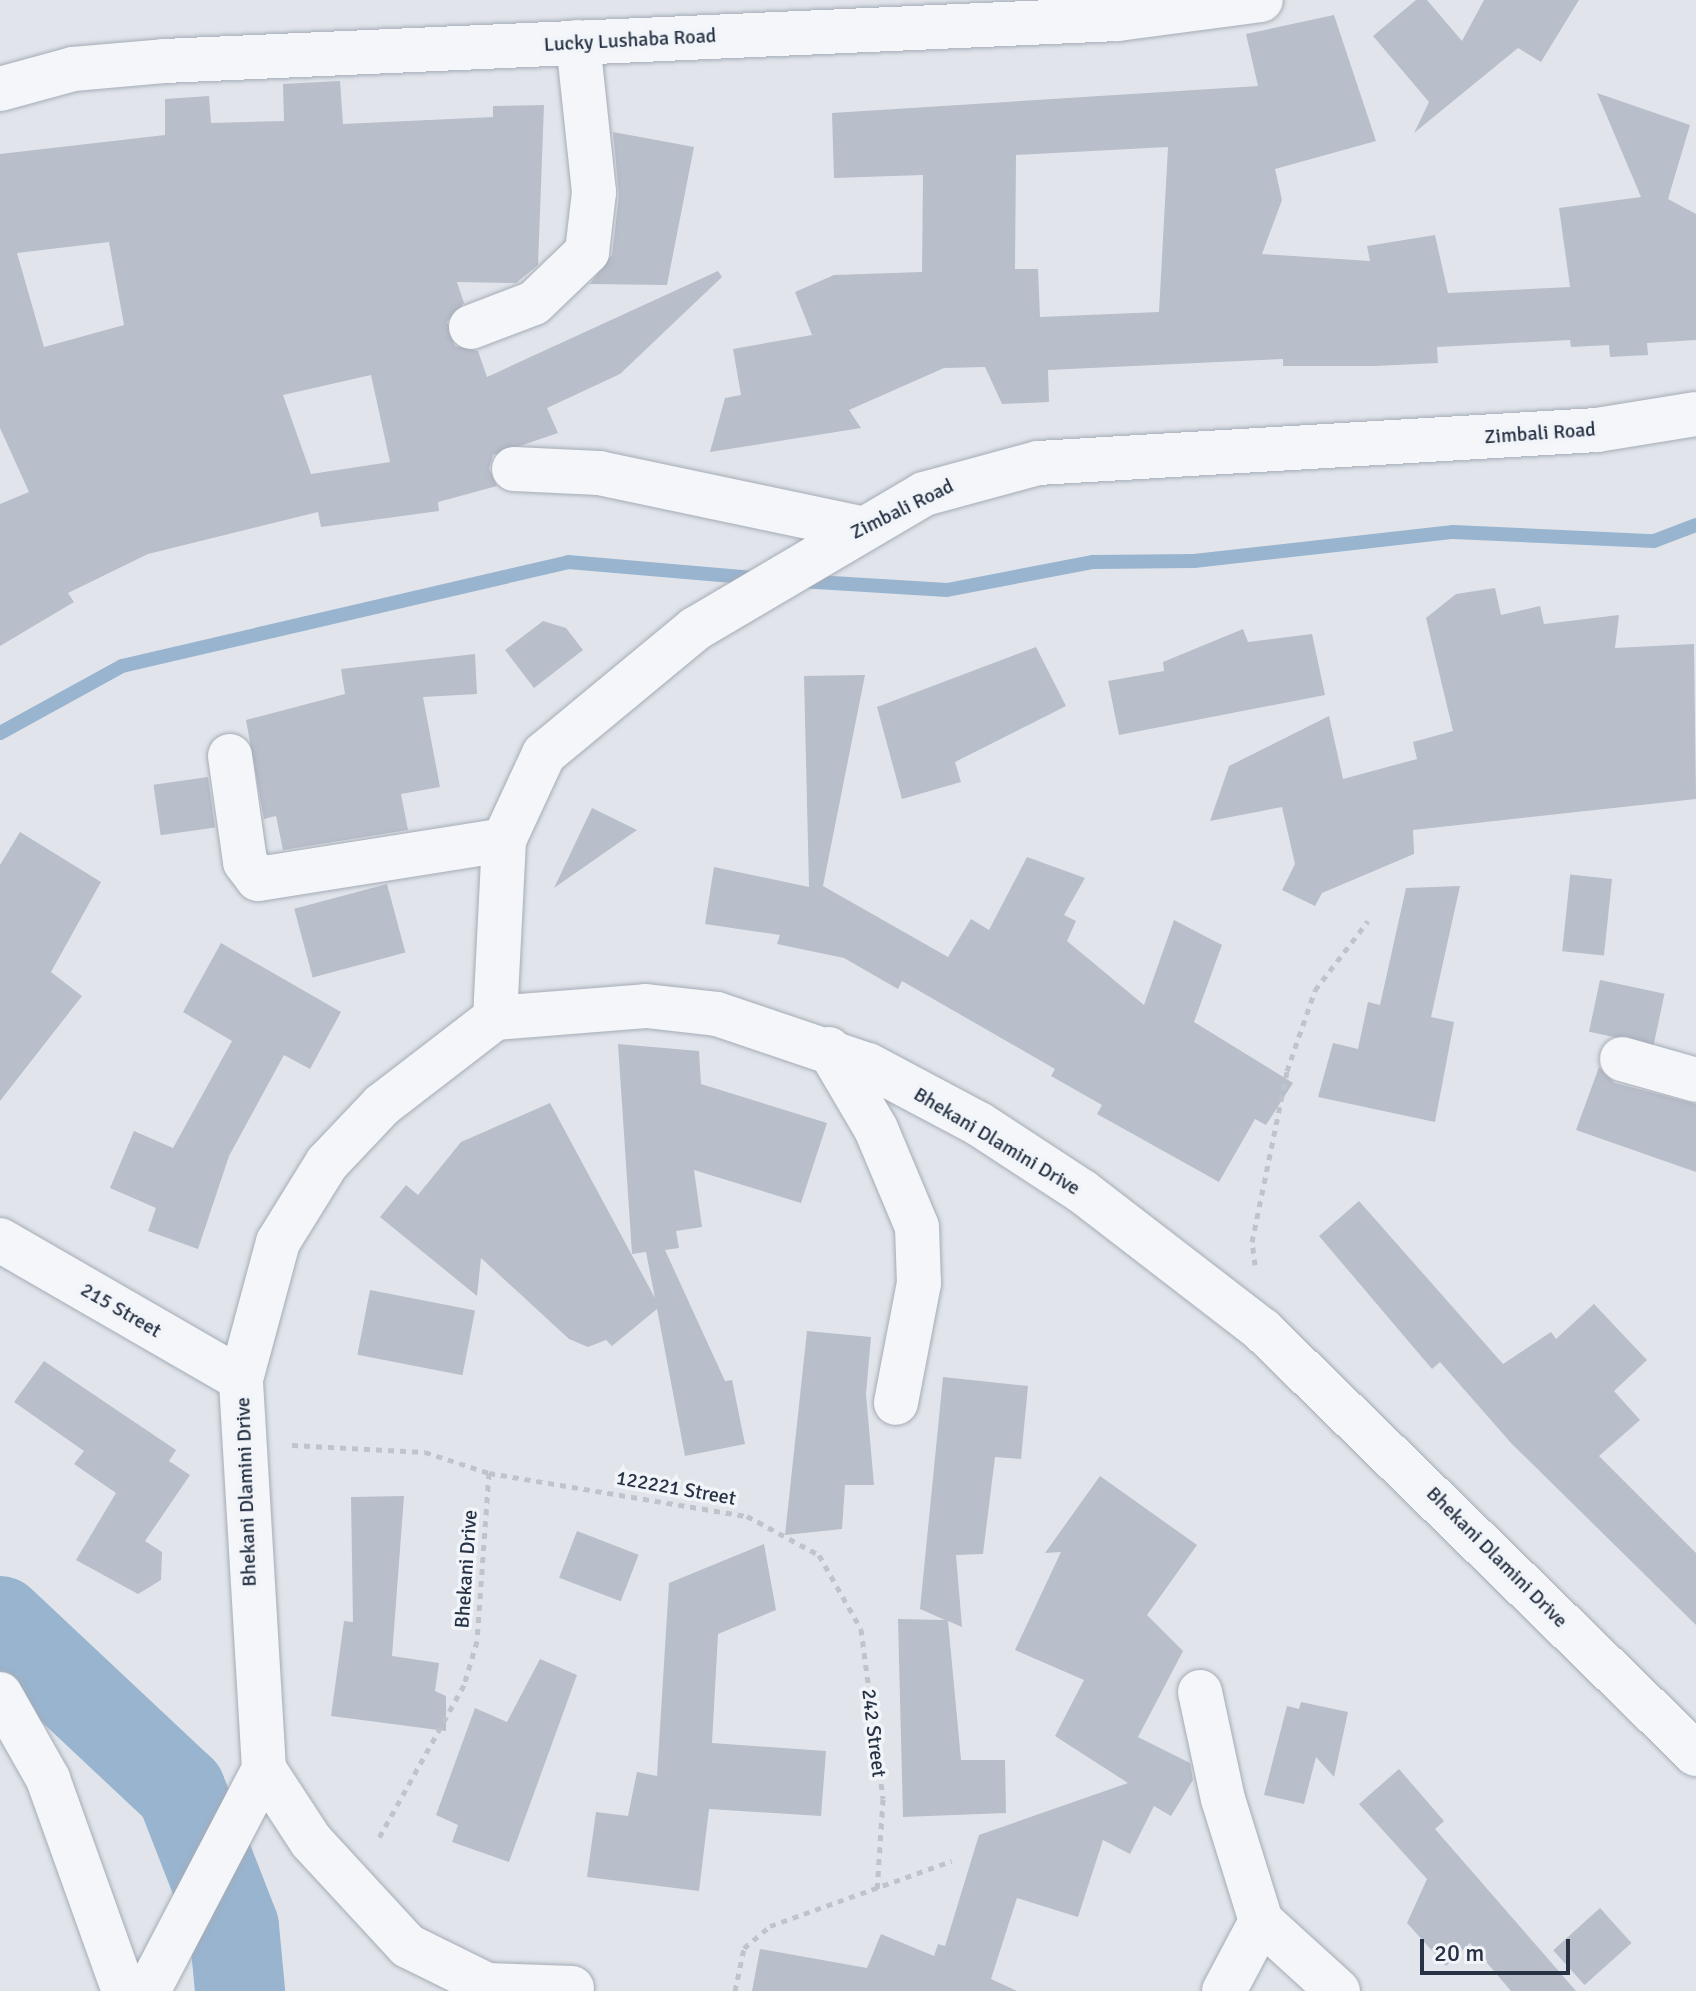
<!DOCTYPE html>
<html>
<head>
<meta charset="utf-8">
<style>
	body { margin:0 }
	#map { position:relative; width:1696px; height:1991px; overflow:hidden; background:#e1e5eb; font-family:Signika,sans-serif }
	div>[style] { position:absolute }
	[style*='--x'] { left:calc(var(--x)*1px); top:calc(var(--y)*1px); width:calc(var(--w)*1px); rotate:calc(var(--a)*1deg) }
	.stream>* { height:14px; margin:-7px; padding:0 7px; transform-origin:7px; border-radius:7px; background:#99b4cf }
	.river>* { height:90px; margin:-45px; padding:0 45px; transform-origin:45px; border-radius:45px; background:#99b4cf }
	.building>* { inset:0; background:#b8beca; transform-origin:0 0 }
	.path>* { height:5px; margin-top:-2.5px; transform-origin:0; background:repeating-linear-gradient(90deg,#bfc3ca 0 6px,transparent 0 12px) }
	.roads { filter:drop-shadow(0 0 2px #a5acb6) drop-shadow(0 0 2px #a5acb6) }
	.minor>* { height:44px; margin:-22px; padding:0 22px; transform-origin:22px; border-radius:22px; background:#f4f6f9 }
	span { translate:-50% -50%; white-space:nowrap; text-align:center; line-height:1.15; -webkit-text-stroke:7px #f1f4f8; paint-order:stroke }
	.street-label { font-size:20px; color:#273345 }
	.scale { position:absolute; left:1420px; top:1939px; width:150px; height:36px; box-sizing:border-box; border:4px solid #273345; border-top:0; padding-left:10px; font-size:24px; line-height:28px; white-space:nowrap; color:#273345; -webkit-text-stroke:6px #f1f4f8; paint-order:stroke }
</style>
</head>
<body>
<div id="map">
	<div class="stream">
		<i style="--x:800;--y:581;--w:147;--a:3.5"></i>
		<i style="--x:947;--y:590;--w:149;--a:-10.9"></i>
		<i style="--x:1093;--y:562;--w:101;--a:-0.6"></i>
		<i style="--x:1194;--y:561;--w:261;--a:-6.4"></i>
		<i style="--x:1453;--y:532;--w:201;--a:2.6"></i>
		<i style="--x:1654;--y:541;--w:45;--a:-20.9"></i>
		<i style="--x:0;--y:733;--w:139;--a:-28.8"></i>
		<i style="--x:122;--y:666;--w:458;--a:-13.1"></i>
		<i style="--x:568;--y:562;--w:189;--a:4.9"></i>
	</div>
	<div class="river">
		<i style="--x:0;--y:1621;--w:248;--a:43.2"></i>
		<i style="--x:181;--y:1791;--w:146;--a:68.7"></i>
		<i style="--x:234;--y:1927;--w:64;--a:84.6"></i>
	</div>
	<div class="building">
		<i style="clip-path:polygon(1416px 0,1427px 0,1462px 41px,1484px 0,1579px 0,1541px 62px,1518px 48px,1414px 133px,1429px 102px,1373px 36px)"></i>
		<i style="clip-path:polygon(evenodd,1334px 15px,1376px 141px,1275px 169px,1282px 200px,1262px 254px,1370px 261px,1367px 246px,1435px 235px,1448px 293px,1570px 287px,1559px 208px,1641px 197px,1597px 93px,1690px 125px,1668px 199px,1696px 214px,1696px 340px,1647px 343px,1648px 355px,1610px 357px,1609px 345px,1571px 347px,1570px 340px,1437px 347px,1438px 363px,1375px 366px,1283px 366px,1283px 359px,1048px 370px,1049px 402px,1002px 404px,985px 367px,944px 368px,849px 410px,861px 428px,710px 452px,725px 398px,741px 395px,733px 349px,812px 335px,795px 292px,834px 275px,922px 272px,923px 175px,834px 178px,832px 113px,1258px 86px,1246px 34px,1334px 15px,1168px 147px,1159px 312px,1040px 317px,1038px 269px,1015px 269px,1016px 155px,1168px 147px)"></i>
		<i style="clip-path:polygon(evenodd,340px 81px,343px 124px,493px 117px,493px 106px,544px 105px,538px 265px,516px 283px,457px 282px,464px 303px,447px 322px,455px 346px,478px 351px,487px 377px,718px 271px,722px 277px,620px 374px,547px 408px,558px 433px,493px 455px,489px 469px,497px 486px,438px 502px,439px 511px,321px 527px,318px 512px,148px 554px,68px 593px,74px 602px,0 646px,0 504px,29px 492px,0 428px,0 154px,165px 135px,165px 99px,209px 96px,211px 123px,284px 121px,283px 84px,340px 81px,109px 242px,124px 325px,44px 347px,17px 253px,109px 242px,340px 81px,371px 375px,390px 462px,311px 474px,283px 395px,371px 375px)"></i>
		<i style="clip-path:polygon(613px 132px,694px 147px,667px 285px,590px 284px,612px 255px,619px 195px)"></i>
		<i style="clip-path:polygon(1495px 588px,1501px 615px,1540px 606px,1544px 624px,1619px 615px,1615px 648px,1694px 644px,1696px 799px,1413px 830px,1414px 854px,1322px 893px,1315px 906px,1282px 890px,1295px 864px,1282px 807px,1210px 821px,1229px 766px,1329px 716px,1343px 779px,1417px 759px,1413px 742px,1453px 731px,1426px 618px,1456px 594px)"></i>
		<i style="clip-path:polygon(543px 621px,566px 628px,583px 650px,534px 688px,505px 650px)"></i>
		<i style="clip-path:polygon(1243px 629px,1248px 642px,1312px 634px,1325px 695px,1119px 735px,1108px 681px,1164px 671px,1163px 662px)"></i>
		<i style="clip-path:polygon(1036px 647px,1066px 706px,955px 762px,961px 782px,902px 799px,877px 707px)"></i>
		<i style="clip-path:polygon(475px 654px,477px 694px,423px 697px,440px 787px,401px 794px,408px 830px,283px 850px,276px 816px,264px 819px,246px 720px,345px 694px,341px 669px)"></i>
		<i style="clip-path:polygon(865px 675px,823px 886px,948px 957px,971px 919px,989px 930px,1027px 857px,1085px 878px,1064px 915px,1076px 921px,1067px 941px,1144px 1005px,1174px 920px,1222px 945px,1194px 1022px,1293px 1083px,1266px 1125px,1255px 1119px,1219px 1182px,1097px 1114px,1102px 1105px,1051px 1076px,1055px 1069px,902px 981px,898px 989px,844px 958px,777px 944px,780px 935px,705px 924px,714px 867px,809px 887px,804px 676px)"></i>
		<i style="left:208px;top:777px;width:51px;height:55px;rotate:82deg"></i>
		<i style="clip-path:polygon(592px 808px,637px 830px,554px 888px)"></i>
		<i style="clip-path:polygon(20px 832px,101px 882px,51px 972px,82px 996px,0 1101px,0 865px)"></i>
		<i style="left:1612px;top:879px;width:77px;height:42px;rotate:96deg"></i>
		<i style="left:387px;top:884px;width:71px;height:96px;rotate:75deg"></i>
		<i style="clip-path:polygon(1460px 886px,1431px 1017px,1454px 1022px,1435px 1122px,1318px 1097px,1333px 1043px,1358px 1049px,1368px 1002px,1380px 1005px,1406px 888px)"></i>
		<i style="clip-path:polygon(221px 943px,341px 1012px,310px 1069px,284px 1055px,229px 1156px,198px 1249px,148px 1231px,156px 1208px,110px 1188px,134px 1131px,173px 1148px,232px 1041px,183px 1012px)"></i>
		<i style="left:1600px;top:980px;width:66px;height:53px;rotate:12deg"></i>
		<i style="clip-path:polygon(618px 1044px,699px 1051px,701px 1084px,827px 1123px,801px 1203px,694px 1170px,702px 1227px,676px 1231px,679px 1248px,665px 1250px,725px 1381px,732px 1380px,745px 1444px,685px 1456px,657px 1309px,612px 1346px,606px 1340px,588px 1347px,569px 1339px,481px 1258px,477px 1296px,380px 1217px,406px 1185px,418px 1195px,461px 1142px,550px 1103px,655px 1298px,646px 1252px,632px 1254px)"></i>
		<i style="clip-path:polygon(1599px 1067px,1615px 1083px,1696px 1104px,1696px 1172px,1576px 1130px)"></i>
		<i style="clip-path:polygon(1359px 1201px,1503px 1364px,1551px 1332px,1556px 1339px,1594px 1304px,1647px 1360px,1614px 1391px,1640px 1420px,1599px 1456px,1696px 1553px,1696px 1625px,1511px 1443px,1440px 1362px,1432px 1369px,1319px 1236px)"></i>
		<i style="left:370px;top:1290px;width:107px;height:66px;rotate:11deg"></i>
		<i style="clip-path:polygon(807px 1331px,871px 1337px,866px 1394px,874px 1485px,845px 1485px,842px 1529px,785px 1535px)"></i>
		<i style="clip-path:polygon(44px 1361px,176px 1450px,169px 1461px,190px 1475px,145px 1541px,162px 1552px,161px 1580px,138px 1594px,76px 1560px,116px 1493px,74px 1464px,84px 1451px,14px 1402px)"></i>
		<i style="clip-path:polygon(943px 1377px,1028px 1386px,1021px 1459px,995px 1457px,983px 1554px,956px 1555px,962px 1627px,948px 1621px,961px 1760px,1005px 1760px,1006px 1813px,903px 1817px,898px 1619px,945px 1620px,920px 1609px)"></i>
		<i style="clip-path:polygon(1100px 1476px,1197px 1545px,1147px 1615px,1183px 1651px,1138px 1737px,1190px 1763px,1193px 1780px,1171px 1816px,1154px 1806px,1130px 1854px,1103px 1840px,1078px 1917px,1017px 1898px,991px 1979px,1017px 1991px,752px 1991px,760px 1949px,867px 1968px,881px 1934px,934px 1956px,938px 1944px,945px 1946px,979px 1835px,1128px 1783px,1055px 1736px,1084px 1680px,1015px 1650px,1061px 1552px,1045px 1553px)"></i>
		<i style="clip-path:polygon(404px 1496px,392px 1656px,439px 1663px,435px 1691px,446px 1696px,446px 1731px,331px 1716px,344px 1621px,353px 1622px,351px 1497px)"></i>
		<i style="left:577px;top:1531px;width:66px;height:50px;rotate:21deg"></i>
		<i style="clip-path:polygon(764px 1544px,776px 1610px,718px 1634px,712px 1743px,826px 1751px,821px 1816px,709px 1809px,699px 1891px,587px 1877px,596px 1812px,628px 1816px,637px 1772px,657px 1776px,669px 1583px)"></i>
		<i style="clip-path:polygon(540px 1659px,577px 1675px,509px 1862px,452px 1842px,458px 1825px,436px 1815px,475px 1708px,507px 1722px)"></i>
		<i style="clip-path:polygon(1301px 1702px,1348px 1712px,1334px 1777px,1316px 1757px,1304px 1804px,1264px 1795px,1287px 1706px,1299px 1709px)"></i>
		<i style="clip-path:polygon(1399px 1769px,1444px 1821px,1435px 1829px,1576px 1991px,1511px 1991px,1470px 1943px,1446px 1966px,1407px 1923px,1427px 1879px,1359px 1804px)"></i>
		<i style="left:1600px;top:1908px;width:47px;height:63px;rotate:48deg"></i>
	</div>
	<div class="path">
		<i style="--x:1255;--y:1265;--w:23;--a:-97"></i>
		<i style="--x:1252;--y:1242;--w:175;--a:-78.4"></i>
		<i style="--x:1287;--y:1071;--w:86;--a:-70.9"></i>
		<i style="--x:1315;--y:990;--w:87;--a:-52.5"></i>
		<i style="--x:292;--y:1445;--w:133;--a:3"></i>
		<i style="--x:425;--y:1452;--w:67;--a:18.2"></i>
		<i style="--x:489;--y:1473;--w:168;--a:94.1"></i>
		<i style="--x:477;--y:1641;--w:46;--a:106.5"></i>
		<i style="--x:464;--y:1685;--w:179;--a:119.1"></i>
		<i style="--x:489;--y:1473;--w:262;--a:9.5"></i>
		<i style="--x:747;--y:1516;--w:82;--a:28.4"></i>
		<i style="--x:819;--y:1555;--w:85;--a:60.4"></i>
		<i style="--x:861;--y:1629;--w:171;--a:82.6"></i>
		<i style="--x:883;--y:1799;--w:93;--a:93.7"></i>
		<i style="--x:735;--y:1991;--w:44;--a:-78.2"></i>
		<i style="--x:744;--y:1948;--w:34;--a:-40"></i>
		<i style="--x:770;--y:1926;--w:193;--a:-19.7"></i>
	</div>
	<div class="roads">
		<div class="minor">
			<i style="--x:0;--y:89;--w:76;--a:-15.3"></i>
			<i style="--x:73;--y:69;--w:91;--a:-5"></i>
			<i style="--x:164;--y:61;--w:954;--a:-2.52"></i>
			<i style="--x:1117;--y:19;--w:145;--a:-7.5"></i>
			<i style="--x:471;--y:327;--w:67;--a:-20.9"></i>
			<i style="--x:534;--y:303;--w:74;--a:-43.9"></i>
			<i style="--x:587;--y:252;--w:60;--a:-83.3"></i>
			<i style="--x:594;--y:192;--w:151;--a:-96.1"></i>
			<i style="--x:514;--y:469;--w:85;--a:2.7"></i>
			<i style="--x:599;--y:473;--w:267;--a:11.9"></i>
			<i style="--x:230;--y:756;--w:107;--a:81.9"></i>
			<i style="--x:245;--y:862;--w:21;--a:53"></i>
			<i style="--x:258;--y:879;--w:249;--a:-9"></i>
			<i style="--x:495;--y:1018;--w:178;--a:-87.1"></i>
			<i style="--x:504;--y:840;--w:95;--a:-65.1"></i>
			<i style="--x:544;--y:754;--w:196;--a:-39.6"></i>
			<i style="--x:695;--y:629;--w:266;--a:-30.5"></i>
			<i style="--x:924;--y:494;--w:118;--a:-15.2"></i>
			<i style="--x:1038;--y:463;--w:560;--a:-3.38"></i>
			<i style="--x:1597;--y:430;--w:100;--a:-9.2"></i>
			<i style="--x:829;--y:1049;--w:93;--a:59.6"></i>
			<i style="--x:876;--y:1129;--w:106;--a:67.3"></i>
			<i style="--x:917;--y:1227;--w:56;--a:88"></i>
			<i style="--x:919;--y:1283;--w:122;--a:100.9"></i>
			<i style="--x:1622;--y:1059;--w:77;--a:15.8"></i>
			<i style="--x:0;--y:1240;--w:278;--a:30"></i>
			<i style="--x:1200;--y:1692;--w:109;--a:77.9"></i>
			<i style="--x:1223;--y:1799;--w:128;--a:72.7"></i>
			<i style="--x:1261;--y:1921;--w:104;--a:42.3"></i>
			<i style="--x:0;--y:1694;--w:98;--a:60.5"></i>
			<i style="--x:48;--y:1779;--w:225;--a:70.3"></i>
			<i style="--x:264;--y:1769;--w:86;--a:56.9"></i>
			<i style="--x:311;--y:1841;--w:143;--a:47.3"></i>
			<i style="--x:408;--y:1946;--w:88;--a:26.3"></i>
			<i style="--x:487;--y:1985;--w:85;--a:2"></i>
			<i style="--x:148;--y:1991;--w:250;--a:-62.4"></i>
			<i style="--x:264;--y:1769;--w:391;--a:-93.4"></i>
			<i style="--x:241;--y:1379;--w:142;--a:-74.9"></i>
			<i style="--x:278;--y:1242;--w:93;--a:-58.2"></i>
			<i style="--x:327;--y:1163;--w:80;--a:-46.5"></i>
			<i style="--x:382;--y:1105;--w:143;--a:-37.6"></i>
			<i style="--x:495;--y:1018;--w:151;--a:-4.5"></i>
			<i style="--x:646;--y:1006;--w:71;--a:6.4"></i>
			<i style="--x:717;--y:1014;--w:159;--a:18.7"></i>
			<i style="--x:868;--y:1065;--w:126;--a:28"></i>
			<i style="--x:979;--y:1124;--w:124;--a:33.2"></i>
			<i style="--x:1083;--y:1192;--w:226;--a:37.6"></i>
			<i style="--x:1262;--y:1330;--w:607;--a:44.33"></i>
			<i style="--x:1224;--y:1991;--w:79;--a:-62.1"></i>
		</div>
	</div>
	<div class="street-label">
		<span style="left:630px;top:40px;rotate:-3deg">Lucky Lushaba Road</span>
		<span style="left:1540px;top:433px;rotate:-4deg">Zimbali Road</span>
		<span style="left:902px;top:509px;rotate:-26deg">Zimbali Road</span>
		<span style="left:997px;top:1141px;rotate:31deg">Bhekani Dlamini Drive</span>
		<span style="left:121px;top:1310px;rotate:30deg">215 Street</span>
		<span style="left:676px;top:1488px;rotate:10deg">122221 Street</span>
		<span style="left:246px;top:1492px;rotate:-92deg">Bhekani Dlamini Drive</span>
		<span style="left:1497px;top:1557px;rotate:45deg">Bhekani Dlamini Drive</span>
		<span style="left:466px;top:1569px;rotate:-86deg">Bhekani Drive</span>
		<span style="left:874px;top:1733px;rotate:83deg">242 Street</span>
	</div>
	<div class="scale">20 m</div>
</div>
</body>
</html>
